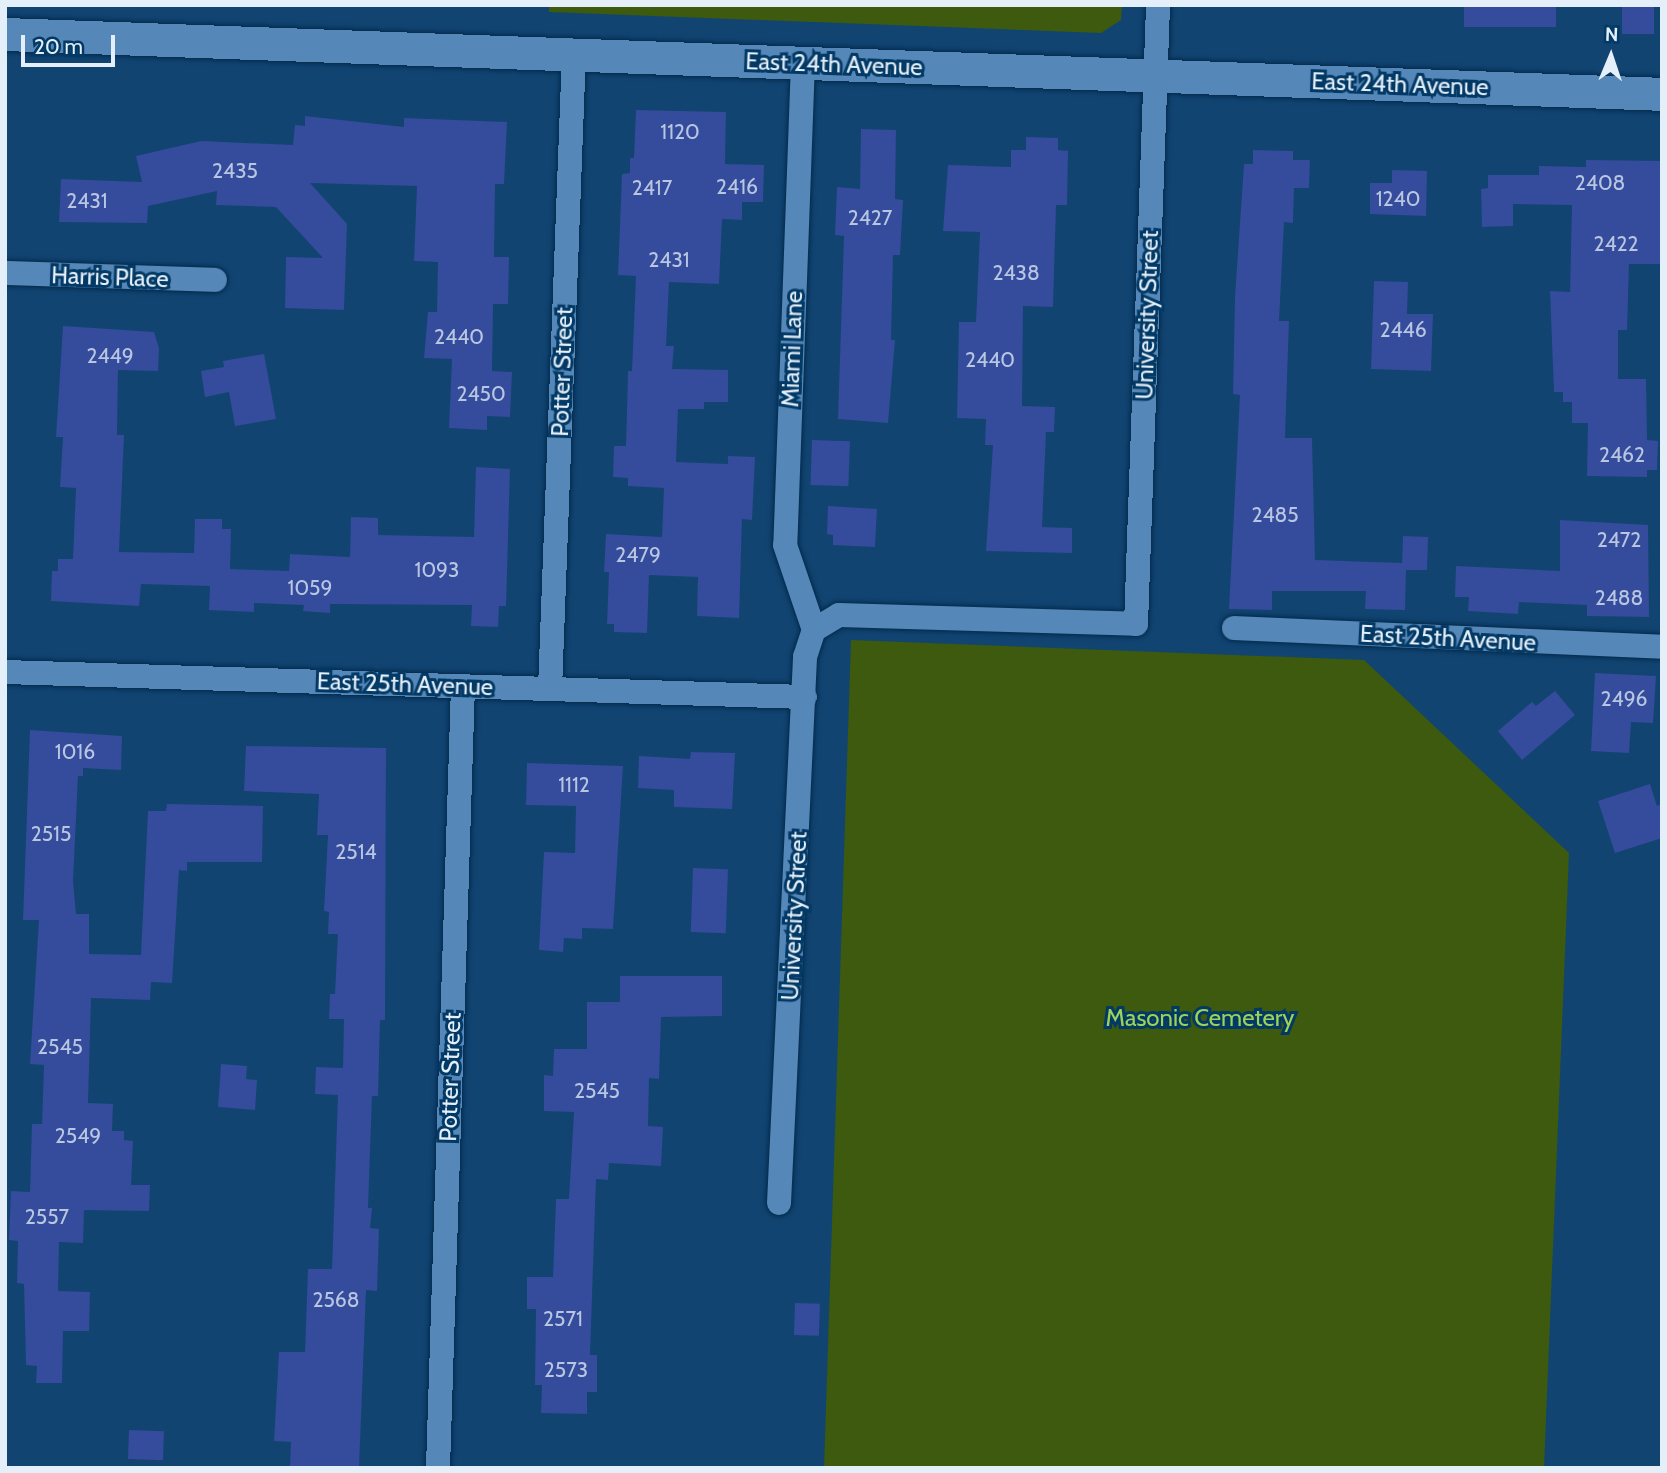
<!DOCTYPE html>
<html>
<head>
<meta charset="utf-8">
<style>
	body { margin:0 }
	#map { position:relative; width:1667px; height:1473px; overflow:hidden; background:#114471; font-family:Cabin,sans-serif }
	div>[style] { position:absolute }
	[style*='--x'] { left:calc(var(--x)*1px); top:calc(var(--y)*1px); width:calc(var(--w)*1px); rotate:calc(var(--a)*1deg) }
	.green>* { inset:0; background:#3d5a0f }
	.building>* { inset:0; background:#354b9c; transform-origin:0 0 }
	.roads { filter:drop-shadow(0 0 2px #032a4b) drop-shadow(0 0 2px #032a4b) }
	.street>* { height:24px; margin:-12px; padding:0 12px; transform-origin:12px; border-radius:12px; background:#5587b8 }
	.secondary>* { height:33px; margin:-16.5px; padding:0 16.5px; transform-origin:16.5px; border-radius:16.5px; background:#5587b8 }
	span { translate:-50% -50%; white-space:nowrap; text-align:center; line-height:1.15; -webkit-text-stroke:6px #023965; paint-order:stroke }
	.number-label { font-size:21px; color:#b8c6e2 }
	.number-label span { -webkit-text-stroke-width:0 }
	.street-label { font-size:24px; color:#e4effa }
	.park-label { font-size:24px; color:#9dd256 }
	.frame { position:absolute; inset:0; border:7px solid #e4effa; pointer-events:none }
	.north { position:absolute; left:1576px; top:21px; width:70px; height:70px; -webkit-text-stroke:5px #023965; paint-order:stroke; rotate:2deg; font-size:19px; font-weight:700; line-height:28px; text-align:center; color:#e4effa }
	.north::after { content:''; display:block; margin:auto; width:24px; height:32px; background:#e4effa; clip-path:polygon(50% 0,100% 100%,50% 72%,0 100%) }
	.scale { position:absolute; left:21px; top:35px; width:94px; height:32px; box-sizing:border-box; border:4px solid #e4effa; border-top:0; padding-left:9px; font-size:21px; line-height:24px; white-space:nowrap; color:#e4effa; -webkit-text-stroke:5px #023965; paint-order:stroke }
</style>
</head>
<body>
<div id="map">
	<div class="green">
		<i style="clip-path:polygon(549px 5px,1122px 5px,1121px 20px,1101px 33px,549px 12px)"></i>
		<i style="clip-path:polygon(851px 640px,1364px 660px,1569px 853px,1544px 1468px,824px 1468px)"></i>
	</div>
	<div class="building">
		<i style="left:1464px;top:5px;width:92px;height:22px"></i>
		<i style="left:1622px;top:5px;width:32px;height:29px"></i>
		<i style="clip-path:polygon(636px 110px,726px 112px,725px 164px,764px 165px,763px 202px,742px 202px,742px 220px,722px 219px,719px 284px,669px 282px,666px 346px,674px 346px,672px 369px,728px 370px,728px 402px,704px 402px,704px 409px,678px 409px,676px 462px,728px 464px,728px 456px,755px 457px,752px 520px,742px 519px,739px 618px,697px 616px,698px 577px,649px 575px,647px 633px,614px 632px,614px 624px,607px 624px,609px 572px,604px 572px,606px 534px,662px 537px,664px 488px,628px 486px,628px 478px,613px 477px,614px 446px,626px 446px,628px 371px,632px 371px,636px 276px,618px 275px,622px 174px,630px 173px,630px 158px,634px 158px)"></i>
		<i style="clip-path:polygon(305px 116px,404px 127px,404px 118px,507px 122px,504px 184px,495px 184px,494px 257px,509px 257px,508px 304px,493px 304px,492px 371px,512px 372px,510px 417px,487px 416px,487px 430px,449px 428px,452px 359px,424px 358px,428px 312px,437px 312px,438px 262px,414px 261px,417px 186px,310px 183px,347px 224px,344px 310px,285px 308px,286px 257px,323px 258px,276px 207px,216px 205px,217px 191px,148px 206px,147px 223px,59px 222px,61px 179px,142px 182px,136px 156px,201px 141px,293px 145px,295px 125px,305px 126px)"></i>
		<i style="clip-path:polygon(861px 129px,896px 130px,895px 199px,903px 200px,900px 255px,893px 255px,891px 340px,895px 340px,888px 423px,838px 419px,844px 236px,835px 235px,837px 187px,860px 189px)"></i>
		<i style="clip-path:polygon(1026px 137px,1058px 138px,1058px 150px,1068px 151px,1067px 205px,1056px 205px,1053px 307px,1023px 306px,1022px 406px,1055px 407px,1054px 432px,1046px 432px,1042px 527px,1072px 528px,1072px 553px,986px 551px,993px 445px,985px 445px,986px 419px,957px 418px,959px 322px,976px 322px,980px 232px,943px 231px,948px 165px,1011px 167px,1011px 150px,1026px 150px)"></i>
		<i style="clip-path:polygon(1253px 150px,1293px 151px,1293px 160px,1310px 160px,1309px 188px,1294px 188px,1293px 223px,1284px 222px,1279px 321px,1289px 321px,1285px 438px,1312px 438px,1315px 560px,1402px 563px,1403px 536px,1428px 537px,1427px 570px,1406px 570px,1405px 610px,1365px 609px,1366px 591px,1272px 591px,1272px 610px,1229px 609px,1240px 395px,1233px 394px,1235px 297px,1244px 164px,1253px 164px)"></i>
		<i style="clip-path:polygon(1586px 160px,1662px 161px,1662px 264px,1629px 264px,1627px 330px,1618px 330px,1618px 379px,1646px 379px,1647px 440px,1658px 441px,1657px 470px,1647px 470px,1647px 477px,1587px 476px,1588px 423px,1572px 423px,1572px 402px,1563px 402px,1563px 392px,1554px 392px,1550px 291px,1570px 292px,1572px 205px,1513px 204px,1513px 226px,1482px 227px,1481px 189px,1488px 188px,1488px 175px,1539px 175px,1539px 166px,1586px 167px)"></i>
		<i style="clip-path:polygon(1392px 170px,1427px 171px,1426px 216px,1370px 214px,1370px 183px,1392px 183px)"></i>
		<i style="clip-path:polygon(1374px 281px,1408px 282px,1407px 314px,1433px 314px,1431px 371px,1371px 369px)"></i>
		<i style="clip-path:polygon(63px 326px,154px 332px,159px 348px,158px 371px,118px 370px,117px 435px,124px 435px,119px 552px,194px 553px,195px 519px,222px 519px,222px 529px,231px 529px,230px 569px,289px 571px,290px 554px,350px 557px,351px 517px,378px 518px,378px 535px,474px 537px,476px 467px,510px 469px,506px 606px,499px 606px,498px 627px,471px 626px,472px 605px,330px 604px,330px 613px,303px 611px,304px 605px,254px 603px,254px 612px,209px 610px,210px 586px,141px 584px,139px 606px,51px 601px,52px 571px,58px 571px,58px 559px,73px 559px,76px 488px,60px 487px,63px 437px,56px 437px)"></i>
		<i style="clip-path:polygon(264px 354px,276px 419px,235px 426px,229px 392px,205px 397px,201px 371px,224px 367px,223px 361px)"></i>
		<i style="left:812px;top:440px;width:38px;height:45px;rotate:2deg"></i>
		<i style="clip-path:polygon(828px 506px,877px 509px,875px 547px,833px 545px,833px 535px,827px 534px)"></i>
		<i style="clip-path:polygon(1560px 520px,1648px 525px,1649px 617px,1587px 616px,1587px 605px,1519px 602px,1518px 614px,1468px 611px,1469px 597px,1455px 597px,1456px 566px,1560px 571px)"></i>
		<i style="clip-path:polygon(1595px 673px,1656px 676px,1653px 723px,1631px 722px,1629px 753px,1591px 751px)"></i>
		<i style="clip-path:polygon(1555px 691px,1575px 715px,1522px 760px,1498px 731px,1532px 702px,1536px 706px)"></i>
		<i style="clip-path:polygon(30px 730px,122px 736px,121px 770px,83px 768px,83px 776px,78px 776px,73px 881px,76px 914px,89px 914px,89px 954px,141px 955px,148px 811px,166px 811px,167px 804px,263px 806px,262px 862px,187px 862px,187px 871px,179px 870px,172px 983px,151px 982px,150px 1000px,91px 998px,88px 1103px,113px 1104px,112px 1131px,124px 1131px,124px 1140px,133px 1141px,131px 1185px,150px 1185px,149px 1211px,84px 1210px,83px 1243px,59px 1242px,58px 1291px,90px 1292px,89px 1331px,63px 1331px,62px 1383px,36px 1383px,37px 1366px,26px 1365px,24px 1284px,17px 1283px,18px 1241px,9px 1240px,11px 1191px,30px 1192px,32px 1124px,42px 1124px,44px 1065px,30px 1064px,39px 920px,23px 920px)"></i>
		<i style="clip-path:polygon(246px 746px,386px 748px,385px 1020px,380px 1020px,378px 1096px,372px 1096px,368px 1208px,372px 1208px,370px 1228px,379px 1229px,377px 1291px,366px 1290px,359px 1468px,290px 1468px,291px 1442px,274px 1441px,279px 1352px,305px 1352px,308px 1269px,332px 1269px,338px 1095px,315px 1094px,316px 1067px,343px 1068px,344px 1019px,329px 1019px,330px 994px,335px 994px,338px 934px,328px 934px,329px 912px,324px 911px,328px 835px,317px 835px,319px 794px,244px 791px)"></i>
		<i style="clip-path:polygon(691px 752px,735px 753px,732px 809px,674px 807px,674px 790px,638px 788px,639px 756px,690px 759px)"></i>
		<i style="clip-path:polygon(527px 763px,623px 766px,613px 929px,582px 928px,582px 939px,564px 938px,563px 952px,539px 950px,544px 852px,575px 853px,576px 806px,526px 805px)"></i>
		<i style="clip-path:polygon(1650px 784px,1657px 806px,1662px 804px,1662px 838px,1615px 853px,1598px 801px)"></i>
		<i style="left:693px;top:868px;width:35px;height:64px;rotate:2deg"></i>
		<i style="clip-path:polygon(620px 976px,722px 976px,722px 1016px,661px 1017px,659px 1079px,649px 1078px,648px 1126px,663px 1127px,661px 1166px,609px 1163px,608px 1180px,596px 1179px,590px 1355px,597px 1355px,597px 1392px,587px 1392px,587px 1414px,541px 1413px,542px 1385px,535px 1385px,536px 1309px,527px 1309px,527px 1277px,553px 1277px,556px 1199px,569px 1199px,574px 1112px,544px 1111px,544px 1075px,553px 1076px,554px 1049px,587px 1049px,587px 1002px,620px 1002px)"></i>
		<i style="clip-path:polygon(221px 1064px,247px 1066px,246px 1079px,257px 1080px,255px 1110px,218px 1107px)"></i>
		<i style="left:795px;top:1303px;width:25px;height:32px;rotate:2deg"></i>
		<i style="left:129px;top:1430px;width:35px;height:29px;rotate:2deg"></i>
	</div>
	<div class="roads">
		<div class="street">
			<i style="--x:803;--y:62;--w:483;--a:92.1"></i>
			<i style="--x:785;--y:545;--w:90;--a:71.2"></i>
			<i style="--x:5;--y:273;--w:210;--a:1.9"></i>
			<i style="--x:1234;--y:628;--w:428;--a:2.5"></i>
			<i style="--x:5;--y:672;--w:800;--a:1.79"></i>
			<i style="--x:550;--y:689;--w:635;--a:-87.84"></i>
			<i style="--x:779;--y:1203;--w:547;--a:-87.27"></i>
			<i style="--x:805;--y:657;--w:28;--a:-72"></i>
			<i style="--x:814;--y:630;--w:29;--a:-31"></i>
			<i style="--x:839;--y:615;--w:297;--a:1.7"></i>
			<i style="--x:1136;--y:624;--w:619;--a:-87.96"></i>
			<i style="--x:438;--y:1468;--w:782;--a:-88.17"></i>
		</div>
		<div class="secondary">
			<i style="--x:5;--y:34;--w:1658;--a:2.07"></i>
		</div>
	</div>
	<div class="number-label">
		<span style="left:680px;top:132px">1120</span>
		<span style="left:235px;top:171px">2435</span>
		<span style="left:1600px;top:183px">2408</span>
		<span style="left:737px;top:187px">2416</span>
		<span style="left:652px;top:188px">2417</span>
		<span style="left:1398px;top:199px">1240</span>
		<span style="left:87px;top:201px">2431</span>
		<span style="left:870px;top:218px">2427</span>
		<span style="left:1616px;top:244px">2422</span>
		<span style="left:669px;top:260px">2431</span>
		<span style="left:1016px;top:273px">2438</span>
		<span style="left:1403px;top:330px">2446</span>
		<span style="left:459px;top:337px">2440</span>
		<span style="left:110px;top:356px">2449</span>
		<span style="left:990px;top:360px">2440</span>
		<span style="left:481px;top:394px">2450</span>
		<span style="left:1622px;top:455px">2462</span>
		<span style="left:1275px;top:515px">2485</span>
		<span style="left:1619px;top:540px">2472</span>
		<span style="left:638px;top:555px">2479</span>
		<span style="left:437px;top:570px">1093</span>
		<span style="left:310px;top:588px">1059</span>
		<span style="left:1619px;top:598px">2488</span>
		<span style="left:1624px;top:699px">2496</span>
		<span style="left:75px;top:752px">1016</span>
		<span style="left:574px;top:785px">1112</span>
		<span style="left:51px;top:834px">2515</span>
		<span style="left:356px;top:852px">2514</span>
		<span style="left:60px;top:1047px">2545</span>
		<span style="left:597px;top:1091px">2545</span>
		<span style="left:78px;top:1136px">2549</span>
		<span style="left:47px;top:1217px">2557</span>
		<span style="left:336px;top:1300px">2568</span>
		<span style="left:563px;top:1319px">2571</span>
		<span style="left:566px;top:1370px">2573</span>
	</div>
	<div class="street-label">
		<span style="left:834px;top:64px;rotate:2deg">East 24th Avenue</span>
		<span style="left:1400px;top:84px;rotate:2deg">East 24th Avenue</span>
		<span style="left:110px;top:277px;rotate:2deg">Harris Place</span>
		<span style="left:1147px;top:315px;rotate:-88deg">University Street</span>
		<span style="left:792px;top:349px;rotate:-88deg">Miami Lane</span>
		<span style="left:562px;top:372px;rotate:-88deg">Potter Street</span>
		<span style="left:1448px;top:638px;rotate:3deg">East 25th Avenue</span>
		<span style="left:405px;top:684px;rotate:2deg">East 25th Avenue</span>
		<span style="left:794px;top:916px;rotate:-87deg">University Street</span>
		<span style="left:450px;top:1077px;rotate:-88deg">Potter Street</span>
	</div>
	<div class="park-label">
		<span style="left:1200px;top:1018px">Masonic Cemetery</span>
	</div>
	<div class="frame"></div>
	<div class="north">N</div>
	<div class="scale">20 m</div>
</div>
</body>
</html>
